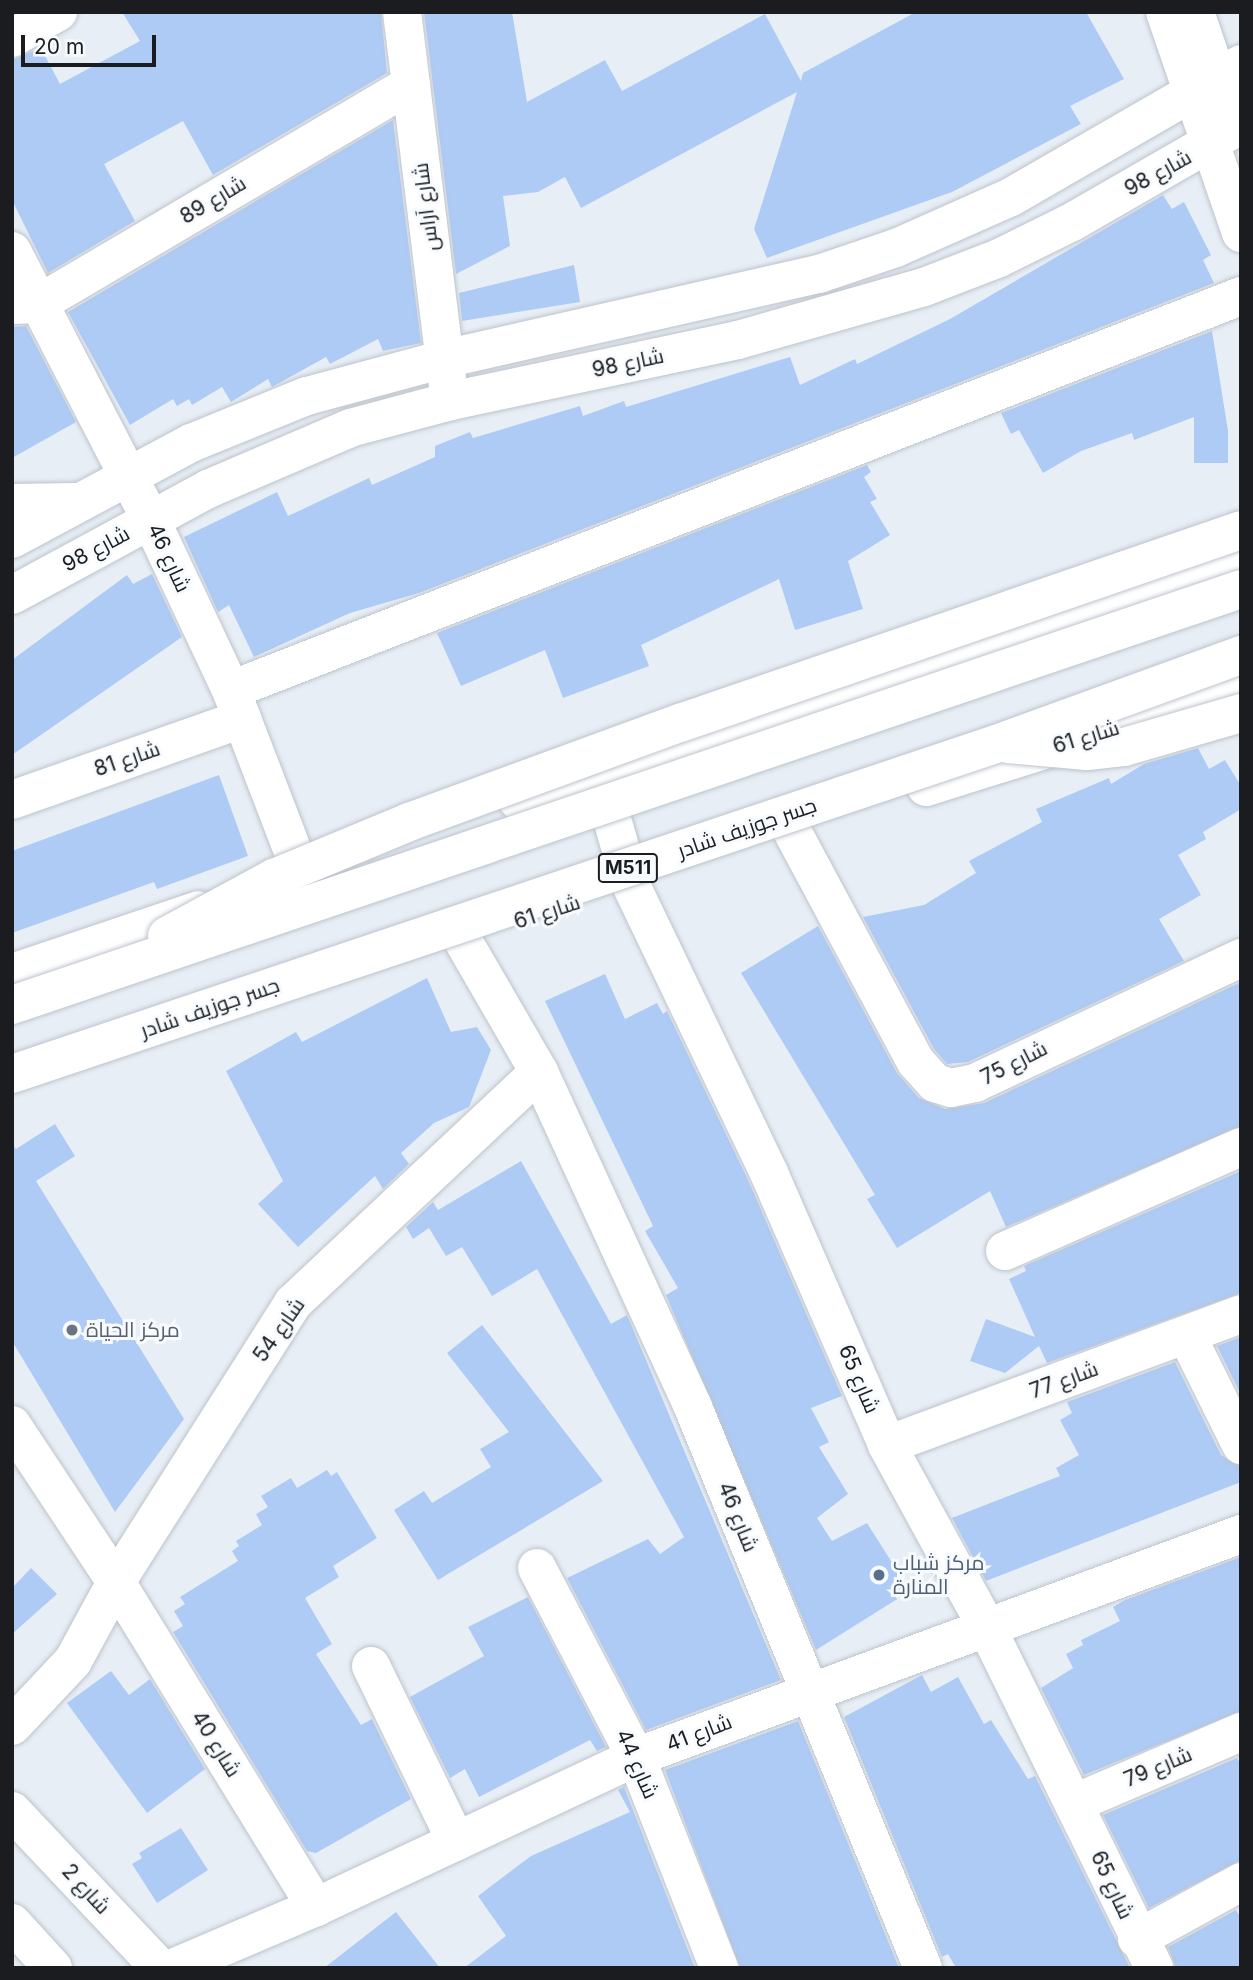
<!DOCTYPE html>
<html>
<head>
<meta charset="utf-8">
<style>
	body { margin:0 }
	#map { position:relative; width:1253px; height:1980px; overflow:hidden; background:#e8eef6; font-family:Inter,Cairo,sans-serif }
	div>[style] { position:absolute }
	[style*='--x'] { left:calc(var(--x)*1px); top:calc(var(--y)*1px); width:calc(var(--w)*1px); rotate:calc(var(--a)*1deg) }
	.building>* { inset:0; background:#aecbf5 }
	.roads { filter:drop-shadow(0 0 2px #bdc3cb) drop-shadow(0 0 2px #bdc3cb) }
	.minor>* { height:38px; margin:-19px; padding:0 19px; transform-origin:19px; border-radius:19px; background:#fff }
	.major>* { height:38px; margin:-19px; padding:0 19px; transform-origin:19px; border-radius:19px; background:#fff }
	.bridges { filter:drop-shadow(0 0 2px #bdc3cb) drop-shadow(0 0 2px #bdc3cb) }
	.highway-bridge>* { height:38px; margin:-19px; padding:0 19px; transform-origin:19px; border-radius:19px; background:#fff }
	.dots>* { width:19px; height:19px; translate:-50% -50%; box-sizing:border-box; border:4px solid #f8fbfe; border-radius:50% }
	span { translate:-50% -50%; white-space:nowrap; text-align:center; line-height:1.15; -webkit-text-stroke:6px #f8fbfe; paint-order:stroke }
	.shield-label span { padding:2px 5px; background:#f8fbfe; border:2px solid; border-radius:5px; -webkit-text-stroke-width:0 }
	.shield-label { font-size:19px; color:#1a1c1f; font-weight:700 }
	.street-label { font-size:21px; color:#1a1c1f }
	.worship-label { font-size:21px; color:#5b616d }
	.left { translate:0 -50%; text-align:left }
	.service-label { font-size:21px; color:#4e5e75 }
	.frame { position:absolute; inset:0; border:14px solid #1a1c1f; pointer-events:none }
	.scale { position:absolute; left:21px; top:35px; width:135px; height:32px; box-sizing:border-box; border:4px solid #1a1c1f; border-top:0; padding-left:9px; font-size:21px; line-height:24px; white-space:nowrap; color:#1a1c1f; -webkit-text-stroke:5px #f8fbfe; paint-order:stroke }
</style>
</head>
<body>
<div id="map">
	<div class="building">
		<i style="clip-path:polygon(122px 12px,381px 12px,387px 73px,213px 175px,183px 121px,104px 164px,135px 221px,48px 273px,12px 200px,12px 60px,35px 50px,38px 54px,43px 52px,60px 84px,140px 41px)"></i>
		<i style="clip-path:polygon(424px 12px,512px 12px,527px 102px,605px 60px,622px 91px,765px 14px,801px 81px,803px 73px,916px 12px,1086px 12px,1124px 79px,1070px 106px,1081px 124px,952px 192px,767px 258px,754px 229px,797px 92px,581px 208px,565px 177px,538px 192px,503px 196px,510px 246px,456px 274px)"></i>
		<i style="clip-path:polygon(393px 120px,421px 343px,383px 351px,378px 339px,330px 364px,326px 357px,272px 387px,268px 379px,231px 402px,222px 387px,192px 405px,189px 399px,177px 406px,173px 399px,130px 425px,68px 312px)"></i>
		<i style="clip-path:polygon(1163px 195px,1172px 209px,1184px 202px,1211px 255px,1203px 260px,1214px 283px,419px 593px,350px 613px,254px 657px,229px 605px,218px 612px,184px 537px,277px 492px,288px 516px,369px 478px,372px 485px,435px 457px,435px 446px,470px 432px,473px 438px,580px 406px,583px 416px,624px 401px,626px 407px,790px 357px,800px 385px,855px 359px,857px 364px,950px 319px)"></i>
		<i style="clip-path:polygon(574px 265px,580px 302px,462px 321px,459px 293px)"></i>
		<i style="clip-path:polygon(26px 326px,76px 422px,12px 458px,12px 327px)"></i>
		<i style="clip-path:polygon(1212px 331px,1228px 431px,1228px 463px,1194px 463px,1194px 417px,1134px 440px,1132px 433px,1081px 451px,1043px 473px,1019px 430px,1011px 434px,1001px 413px)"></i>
		<i style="clip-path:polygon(867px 465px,871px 472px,864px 477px,877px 499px,870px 502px,890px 535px,848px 561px,863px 609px,795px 630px,779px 579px,641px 645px,649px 666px,563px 698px,545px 650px,461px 686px,437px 633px)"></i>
		<i style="clip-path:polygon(152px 574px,182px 637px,12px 755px,12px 660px,127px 575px,133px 584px)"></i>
		<i style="clip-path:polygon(1198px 748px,1209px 769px,1225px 760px,1241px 786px,1241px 809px,1203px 832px,1206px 839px,1178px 855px,1201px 895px,1159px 919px,1184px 961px,968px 1062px,947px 1064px,934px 1049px,863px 917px,924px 905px,976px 873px,969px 861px,1042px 822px,1036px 809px,1109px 778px,1111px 784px,1144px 764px)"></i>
		<i style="clip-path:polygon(219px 775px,248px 856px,157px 889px,154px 882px,12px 933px,12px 851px)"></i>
		<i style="clip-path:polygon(818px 926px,897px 1073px,919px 1098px,945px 1109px,984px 1103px,1241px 982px,1241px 1126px,1006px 1227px,990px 1191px,897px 1248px,867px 1199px,875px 1195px,741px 973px)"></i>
		<i style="clip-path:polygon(605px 974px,625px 1019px,657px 1003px,663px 1014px,667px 1011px,749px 1182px,842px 1396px,811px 1408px,829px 1442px,819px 1447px,848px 1494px,817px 1518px,832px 1541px,867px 1523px,910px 1591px,816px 1650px,666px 1295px,678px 1288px,645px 1231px,653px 1226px,545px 1001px)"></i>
		<i style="clip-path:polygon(427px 978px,451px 1032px,477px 1027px,491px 1050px,469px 1107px,434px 1123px,401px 1153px,409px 1164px,383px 1189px,375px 1176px,298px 1247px,258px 1204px,283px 1181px,226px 1071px,296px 1032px,302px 1042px)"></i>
		<i style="clip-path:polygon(55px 1124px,75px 1156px,36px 1181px,184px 1419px,115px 1512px,12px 1341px,12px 1144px,16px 1149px)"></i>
		<i style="clip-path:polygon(521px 1161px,611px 1324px,627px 1315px,781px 1680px,646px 1730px,567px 1578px,648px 1539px,660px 1554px,684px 1537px,537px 1269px,492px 1296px,462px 1247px,446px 1256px,429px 1228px,413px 1239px,406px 1227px,433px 1202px,438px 1210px)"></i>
		<i style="clip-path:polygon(1241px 1171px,1241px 1293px,1047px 1363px,1039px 1346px,1005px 1373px,970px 1361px,986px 1319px,1035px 1337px,1009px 1279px,1026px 1271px,1024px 1266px)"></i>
		<i style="clip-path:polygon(482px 1325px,603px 1481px,438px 1580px,394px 1510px,424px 1491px,432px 1503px,491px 1467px,480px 1449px,509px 1432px,447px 1353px)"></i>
		<i style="clip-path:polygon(1241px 1337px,1241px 1395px,1217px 1346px)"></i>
		<i style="clip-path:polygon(1175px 1362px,1221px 1455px,1241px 1467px,1241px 1482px,986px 1581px,952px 1518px,1060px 1476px,1056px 1468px,1079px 1455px,1060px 1420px,1072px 1413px,1067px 1402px)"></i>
		<i style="clip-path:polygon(327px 1470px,331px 1476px,337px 1472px,377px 1538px,333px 1566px,339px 1577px,305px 1598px,332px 1644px,316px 1654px,361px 1725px,372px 1719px,411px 1799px,316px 1853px,307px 1851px,173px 1632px,183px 1626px,174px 1611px,185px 1604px,180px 1597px,238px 1561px,232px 1551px,239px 1546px,236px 1541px,262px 1525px,256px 1514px,268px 1507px,261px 1496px,291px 1478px,297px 1488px)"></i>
		<i style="clip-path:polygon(1241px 1557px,1241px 1711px,1084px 1775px,1041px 1688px,1073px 1668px,1066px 1654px,1083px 1645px,1081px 1640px,1120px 1621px,1113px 1607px,1125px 1600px)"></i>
		<i style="clip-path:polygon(31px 1568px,57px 1594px,12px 1634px,12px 1588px)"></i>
		<i style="clip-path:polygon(528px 1597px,606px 1747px,597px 1751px,590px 1740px,479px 1797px,465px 1769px,450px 1778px,410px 1697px,484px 1656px,468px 1627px)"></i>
		<i style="clip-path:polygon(111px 1671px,129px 1695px,150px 1679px,205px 1769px,147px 1813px,67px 1703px)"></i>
		<i style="clip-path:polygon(922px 1675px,931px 1692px,958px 1677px,984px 1724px,991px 1720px,1028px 1779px,1035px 1776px,1130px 1968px,956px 1968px,948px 1954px,942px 1957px,844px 1717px)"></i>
		<i style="clip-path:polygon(798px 1721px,899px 1968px,740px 1968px,665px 1770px)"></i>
		<i style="clip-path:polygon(1237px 1758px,1241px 1765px,1241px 1860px,1149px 1908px,1103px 1815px)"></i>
		<i style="clip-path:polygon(624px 1787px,695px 1968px,464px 1968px,506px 1936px,478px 1896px,531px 1856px,630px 1812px,618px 1790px)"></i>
		<i style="clip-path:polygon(181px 1828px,208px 1870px,157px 1903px,132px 1864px,142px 1858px,139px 1853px)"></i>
		<i style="clip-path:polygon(1236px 1910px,1241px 1918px,1241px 1968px,1176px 1968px,1168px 1947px)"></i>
		<i style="clip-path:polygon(396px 1912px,440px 1968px,324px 1968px)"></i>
	</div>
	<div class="roads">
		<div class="minor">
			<i style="--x:402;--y:12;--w:376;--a:83"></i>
			<i style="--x:1165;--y:12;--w:234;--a:71"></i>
			<i style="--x:1195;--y:12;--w:96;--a:71.2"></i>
			<i style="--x:12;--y:38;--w:53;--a:-29.5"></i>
			<i style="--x:12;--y:251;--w:303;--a:62.7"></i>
			<i style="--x:151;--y:520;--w:188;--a:64.8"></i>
			<i style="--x:231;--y:690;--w:198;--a:69"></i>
			<i style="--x:12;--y:305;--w:26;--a:-2"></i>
			<i style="--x:38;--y:304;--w:433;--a:-30.5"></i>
			<i style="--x:12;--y:503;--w:63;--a:-0.9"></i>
			<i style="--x:12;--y:539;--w:203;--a:-28.2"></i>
			<i style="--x:191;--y:443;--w:125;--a:-22.1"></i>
			<i style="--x:307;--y:396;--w:142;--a:-15.1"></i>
			<i style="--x:444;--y:359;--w:385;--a:-12.8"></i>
			<i style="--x:819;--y:274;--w:81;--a:-18.7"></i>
			<i style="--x:896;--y:248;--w:126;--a:-23.9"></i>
			<i style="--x:1011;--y:197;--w:266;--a:-30"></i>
			<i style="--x:12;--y:595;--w:223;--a:-28.4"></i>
			<i style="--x:208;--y:489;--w:155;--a:-23.2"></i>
			<i style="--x:350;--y:428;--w:105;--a:-15"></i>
			<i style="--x:451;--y:401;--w:293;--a:-12"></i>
			<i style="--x:738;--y:340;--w:193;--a:-15.9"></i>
			<i style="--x:924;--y:287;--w:80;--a:-21.1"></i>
			<i style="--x:999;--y:258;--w:81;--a:-26.3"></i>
			<i style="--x:1072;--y:222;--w:195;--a:-29.9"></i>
			<i style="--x:231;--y:690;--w:1084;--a:-21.31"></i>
			<i style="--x:599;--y:774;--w:116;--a:73.9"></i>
			<i style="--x:631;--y:885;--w:319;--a:64.4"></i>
			<i style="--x:769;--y:1173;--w:296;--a:66.5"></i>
			<i style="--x:887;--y:1445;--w:206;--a:61.3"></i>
			<i style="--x:986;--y:1626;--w:381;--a:63.8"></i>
			<i style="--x:926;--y:787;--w:330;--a:-17.4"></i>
			<i style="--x:12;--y:800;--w:244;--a:-19.4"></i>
			<i style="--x:518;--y:801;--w:764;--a:-18.93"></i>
			<i style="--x:792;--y:831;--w:262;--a:61.8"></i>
			<i style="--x:916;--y:1062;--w:28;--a:48"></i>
			<i style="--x:935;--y:1083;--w:17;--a:17"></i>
			<i style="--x:951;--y:1088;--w:25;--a:-12"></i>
			<i style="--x:975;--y:1083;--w:294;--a:-25.2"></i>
			<i style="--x:462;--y:939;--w:154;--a:59.9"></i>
			<i style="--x:539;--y:1072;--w:369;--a:65.3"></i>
			<i style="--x:693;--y:1407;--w:606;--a:67.71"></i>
			<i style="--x:12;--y:973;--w:197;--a:-18.6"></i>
			<i style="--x:1005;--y:1251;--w:258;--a:-23.8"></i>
			<i style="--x:1187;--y:1336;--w:122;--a:63.6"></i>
			<i style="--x:12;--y:1425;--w:188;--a:56.5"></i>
			<i style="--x:116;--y:1582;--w:382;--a:58.4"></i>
			<i style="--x:887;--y:1445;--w:377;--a:-20.3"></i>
			<i style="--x:537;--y:1568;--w:213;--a:62.4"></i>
			<i style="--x:636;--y:1757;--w:227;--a:68.5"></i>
			<i style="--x:371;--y:1666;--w:195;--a:64.1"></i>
			<i style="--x:12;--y:1726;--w:89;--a:-46.8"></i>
			<i style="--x:73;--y:1661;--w:90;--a:-61.4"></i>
			<i style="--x:116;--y:1582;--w:330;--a:-57.6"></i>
			<i style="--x:293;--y:1303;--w:337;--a:-43.2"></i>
			<i style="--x:1075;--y:1803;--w:181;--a:-23.2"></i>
			<i style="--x:1137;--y:1939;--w:119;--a:-28.7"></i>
			<i style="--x:173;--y:1968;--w:155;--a:-23.1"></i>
			<i style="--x:316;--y:1907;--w:353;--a:-25.1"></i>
			<i style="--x:636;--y:1757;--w:645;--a:-20.23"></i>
		</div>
		<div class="major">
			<i style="--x:12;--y:1811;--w:216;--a:46.7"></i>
			<i style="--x:12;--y:1923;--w:61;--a:47.7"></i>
		</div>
	</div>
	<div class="bridges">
		<div class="highway-bridge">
			<i style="--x:1008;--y:744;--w:79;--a:5.1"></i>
			<i style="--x:1087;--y:751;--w:37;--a:-6"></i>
			<i style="--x:1124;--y:747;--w:122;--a:-16.2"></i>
			<i style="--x:167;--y:936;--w:122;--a:-28.5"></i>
			<i style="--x:274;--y:878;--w:146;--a:-22.5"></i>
			<i style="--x:409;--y:822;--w:289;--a:-20.1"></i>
			<i style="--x:680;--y:723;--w:593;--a:-18.98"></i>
			<i style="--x:12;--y:1005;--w:1297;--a:-18.7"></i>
			<i style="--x:12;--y:1074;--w:1041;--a:-18.54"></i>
			<i style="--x:999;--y:743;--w:258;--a:-20"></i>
		</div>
	</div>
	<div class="dots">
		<i style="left:72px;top:1330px;background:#6b7280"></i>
		<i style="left:879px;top:1575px;background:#5c6f8a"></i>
	</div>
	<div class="shield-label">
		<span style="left:628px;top:868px">M511</span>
	</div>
	<div class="street-label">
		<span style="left:1158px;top:173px;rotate:-29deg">شارع 98</span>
		<span style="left:213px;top:200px;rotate:-31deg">شارع 89</span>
		<span style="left:426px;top:207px;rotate:-97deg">شارع آراس</span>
		<span style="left:628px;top:363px;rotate:-12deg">شارع 98</span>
		<span style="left:96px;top:549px;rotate:-28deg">شارع 98</span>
		<span style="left:169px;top:558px;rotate:65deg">شارع 46</span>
		<span style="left:1086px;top:737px;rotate:-17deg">شارع 61</span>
		<span style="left:127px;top:759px;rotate:-19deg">شارع 81</span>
		<span style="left:747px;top:828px;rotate:-19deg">جسر جوزيف شادر</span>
		<span style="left:547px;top:912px;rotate:-18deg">شارع 61</span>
		<span style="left:210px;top:1008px;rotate:-19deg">جسر جوزيف شادر</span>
		<span style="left:1014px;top:1063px;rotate:-27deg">شارع 75</span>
		<span style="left:279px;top:1330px;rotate:-55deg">شارع 54</span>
		<span style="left:859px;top:1379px;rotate:67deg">شارع 65</span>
		<span style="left:1064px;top:1380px;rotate:-20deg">شارع 77</span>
		<span style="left:738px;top:1517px;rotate:68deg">شارع 46</span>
		<span style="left:699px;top:1733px;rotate:-21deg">شارع 41</span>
		<span style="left:216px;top:1744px;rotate:58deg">شارع 40</span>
		<span style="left:637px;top:1764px;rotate:66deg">شارع 44</span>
		<span style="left:1158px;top:1767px;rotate:-23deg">شارع 79</span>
		<span style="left:1112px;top:1885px;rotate:65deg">شارع 65</span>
		<span style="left:86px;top:1889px;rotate:47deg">شارع 2</span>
	</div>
	<div class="worship-label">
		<span class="left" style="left:86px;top:1330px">مركز الحياة</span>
	</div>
	<div class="service-label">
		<span class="left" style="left:893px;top:1575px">مركز شباب<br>المنارة</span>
	</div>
	<div class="frame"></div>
	<div class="scale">20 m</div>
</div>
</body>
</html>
